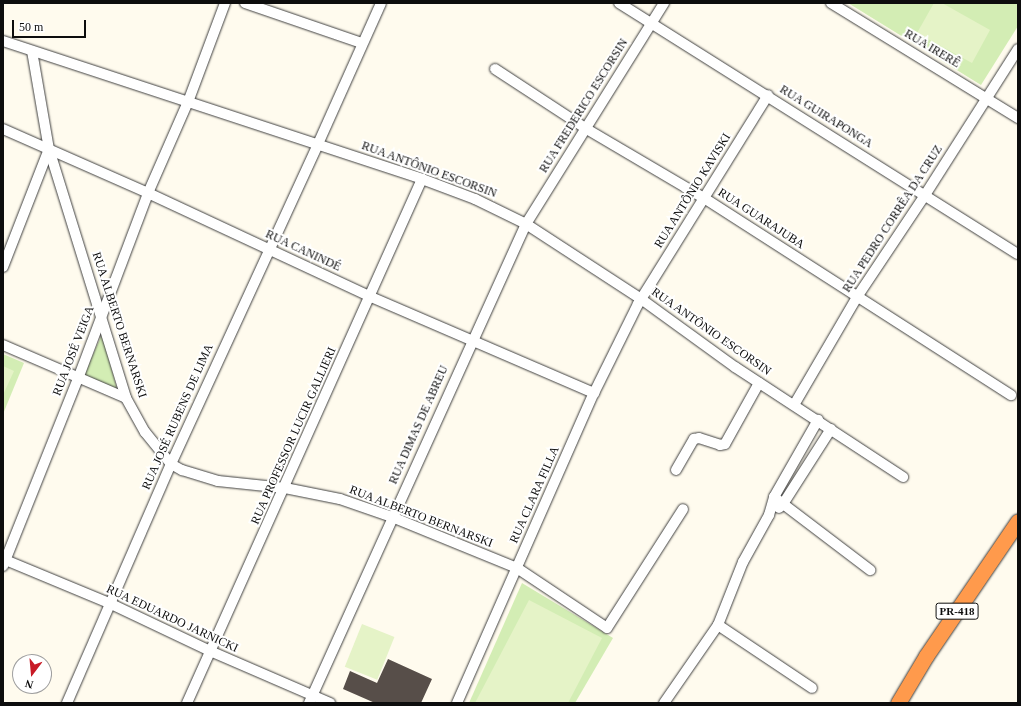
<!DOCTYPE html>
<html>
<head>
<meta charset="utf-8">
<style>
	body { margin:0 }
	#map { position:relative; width:1021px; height:706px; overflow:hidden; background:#fffbee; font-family:Georgia,serif }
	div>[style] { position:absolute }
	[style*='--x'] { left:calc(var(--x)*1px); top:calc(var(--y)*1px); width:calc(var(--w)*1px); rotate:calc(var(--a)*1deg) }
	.green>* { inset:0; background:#d3edb4 }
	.pitch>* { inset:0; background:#e5f3c7; transform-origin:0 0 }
	.building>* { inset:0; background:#574e49 }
	.roads { filter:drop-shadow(0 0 1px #404040) drop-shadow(0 0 1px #404040) }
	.minor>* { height:10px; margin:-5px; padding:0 5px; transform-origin:5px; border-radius:5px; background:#fff }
	.highway>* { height:15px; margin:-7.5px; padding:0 7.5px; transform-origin:7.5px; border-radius:7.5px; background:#ff9a4c }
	span { translate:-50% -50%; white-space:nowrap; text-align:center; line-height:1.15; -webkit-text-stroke:4px #fff; paint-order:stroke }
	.shield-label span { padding:1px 3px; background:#fff; border:1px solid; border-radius:3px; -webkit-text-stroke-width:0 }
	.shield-label { font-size:11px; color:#0d0d0d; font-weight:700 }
	.street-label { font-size:12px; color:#0d0d0d }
	.frame { position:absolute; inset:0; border:4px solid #0d0d0d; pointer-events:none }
	.north { position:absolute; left:12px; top:654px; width:40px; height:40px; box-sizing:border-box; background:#fff; border:1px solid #9e9e9e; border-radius:50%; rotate:196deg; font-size:11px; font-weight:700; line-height:16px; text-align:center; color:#0d0d0d }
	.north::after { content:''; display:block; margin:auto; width:14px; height:18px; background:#c81a26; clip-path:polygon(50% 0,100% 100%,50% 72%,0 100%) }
	.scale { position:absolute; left:12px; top:20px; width:74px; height:18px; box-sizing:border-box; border:2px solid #0d0d0d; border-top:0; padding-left:5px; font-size:12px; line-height:14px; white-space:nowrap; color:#0d0d0d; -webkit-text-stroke:3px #fff; paint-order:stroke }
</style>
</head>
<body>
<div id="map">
	<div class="green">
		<i style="clip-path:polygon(848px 3px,1018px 3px,1018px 26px,981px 85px)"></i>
		<i style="clip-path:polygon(102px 334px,117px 389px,84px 375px)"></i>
		<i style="clip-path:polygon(3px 354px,24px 363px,3px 414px)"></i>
		<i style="clip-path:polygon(522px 583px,613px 638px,575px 703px,469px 703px)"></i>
	</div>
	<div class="pitch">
		<i style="clip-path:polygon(934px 3px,942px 3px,990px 30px,972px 63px,917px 33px)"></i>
		<i style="clip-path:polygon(3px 366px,14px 371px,3px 395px)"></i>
		<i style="clip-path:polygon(529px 600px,602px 638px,568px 703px,475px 703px)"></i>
		<i style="left:362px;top:624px;width:35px;height:46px;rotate:22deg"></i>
	</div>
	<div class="building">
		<i style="clip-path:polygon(388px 659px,432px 679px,421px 703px,375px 703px,343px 689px,350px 671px,377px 683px)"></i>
	</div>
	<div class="roads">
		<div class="minor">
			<i style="--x:245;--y:3;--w:124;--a:18.9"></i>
			<i style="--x:619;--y:3;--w:471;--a:32.2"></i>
			<i style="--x:831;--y:3;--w:220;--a:31.6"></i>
			<i style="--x:3;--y:41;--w:441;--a:18.2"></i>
			<i style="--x:422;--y:179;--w:57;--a:20.7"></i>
			<i style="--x:475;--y:199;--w:57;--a:26.1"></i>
			<i style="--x:526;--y:224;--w:137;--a:33.1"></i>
			<i style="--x:641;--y:299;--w:116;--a:35.9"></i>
			<i style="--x:735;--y:367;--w:201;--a:33.2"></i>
			<i style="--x:32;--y:51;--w:99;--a:80.2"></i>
			<i style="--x:49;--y:149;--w:261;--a:72.8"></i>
			<i style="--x:126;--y:398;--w:39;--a:61"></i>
			<i style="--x:145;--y:432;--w:41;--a:50.9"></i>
			<i style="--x:171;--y:464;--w:13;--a:29"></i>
			<i style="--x:182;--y:470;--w:38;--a:17"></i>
			<i style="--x:218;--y:481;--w:67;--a:6"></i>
			<i style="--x:285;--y:488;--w:56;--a:11.3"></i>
			<i style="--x:340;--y:499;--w:55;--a:19.1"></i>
			<i style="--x:392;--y:517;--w:135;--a:22.2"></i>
			<i style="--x:517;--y:568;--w:108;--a:33.7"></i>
			<i style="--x:607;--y:628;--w:141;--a:-57.4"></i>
			<i style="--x:495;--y:69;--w:108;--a:33.2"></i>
			<i style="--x:585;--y:128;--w:138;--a:30.5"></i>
			<i style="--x:704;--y:198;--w:365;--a:32.7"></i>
			<i style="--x:3;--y:129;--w:158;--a:23.8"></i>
			<i style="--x:148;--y:193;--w:246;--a:25"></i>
			<i style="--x:371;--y:297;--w:243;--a:23.3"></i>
			<i style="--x:3;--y:267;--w:127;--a:-68.7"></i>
			<i style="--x:3;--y:345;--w:134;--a:23.3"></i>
			<i style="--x:794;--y:405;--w:125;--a:-59.7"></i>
			<i style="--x:857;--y:297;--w:123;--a:-56.3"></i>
			<i style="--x:925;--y:195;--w:173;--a:-57.5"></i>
			<i style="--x:676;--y:470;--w:36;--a:-60"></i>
			<i style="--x:694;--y:439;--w:5;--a:-11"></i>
			<i style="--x:699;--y:438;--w:22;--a:18"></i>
			<i style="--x:720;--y:445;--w:5;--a:-11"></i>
			<i style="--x:725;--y:444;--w:70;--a:-60.9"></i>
			<i style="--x:774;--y:497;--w:121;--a:37.2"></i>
			<i style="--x:779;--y:508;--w:6;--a:-45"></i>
			<i style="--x:783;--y:504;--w:89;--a:-57.4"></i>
			<i style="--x:3;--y:559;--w:115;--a:22.5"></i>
			<i style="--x:109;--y:603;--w:112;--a:25.4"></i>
			<i style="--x:210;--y:651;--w:131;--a:23.4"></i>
			<i style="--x:3;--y:566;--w:205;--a:-68.2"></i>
			<i style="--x:79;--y:376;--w:196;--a:-69.3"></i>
			<i style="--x:148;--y:193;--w:99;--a:-66.3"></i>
			<i style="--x:188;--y:102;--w:106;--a:-69.5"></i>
			<i style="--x:718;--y:625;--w:113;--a:33.8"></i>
			<i style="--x:67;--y:703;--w:261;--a:-66.5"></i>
			<i style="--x:171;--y:464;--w:352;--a:-65.3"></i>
			<i style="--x:318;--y:144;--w:154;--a:-65.9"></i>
			<i style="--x:187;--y:703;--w:574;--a:-65.85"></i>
			<i style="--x:309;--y:703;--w:526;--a:-65.63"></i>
			<i style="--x:526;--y:224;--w:261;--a:-58"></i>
			<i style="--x:457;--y:703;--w:339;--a:-66.2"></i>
			<i style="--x:594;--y:393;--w:99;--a:-63.7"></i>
			<i style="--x:638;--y:304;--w:246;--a:-58.1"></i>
			<i style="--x:664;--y:703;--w:95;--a:-55.3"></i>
			<i style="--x:718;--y:625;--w:68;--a:-68.4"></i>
			<i style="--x:743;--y:562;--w:54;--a:-61"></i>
			<i style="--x:769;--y:515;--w:19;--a:-74"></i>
			<i style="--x:774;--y:497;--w:89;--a:-60.3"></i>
		</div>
		<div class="highway">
			<i style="--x:898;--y:703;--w:55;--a:-59.2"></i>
			<i style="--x:926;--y:656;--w:163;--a:-55.7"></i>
		</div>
	</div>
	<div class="shield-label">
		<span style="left:957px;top:611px">PR-418</span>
	</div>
	<div class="street-label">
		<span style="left:932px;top:49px;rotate:31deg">RUA IRERÊ</span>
		<span style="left:584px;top:106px;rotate:-58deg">RUA FREDERICO ESCORSIN</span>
		<span style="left:826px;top:117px;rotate:32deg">RUA GUIRAPONGA</span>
		<span style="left:429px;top:170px;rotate:20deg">RUA ANTÔNIO ESCORSIN</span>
		<span style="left:693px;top:191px;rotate:-58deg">RUA ANTÔNIO KAVISKI</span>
		<span style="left:761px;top:219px;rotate:33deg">RUA GUARAJUBA</span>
		<span style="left:893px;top:219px;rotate:-57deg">RUA PEDRO CORRÊA DA CRUZ</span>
		<span style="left:303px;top:251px;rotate:25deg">RUA CANINDÉ</span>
		<span style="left:119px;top:325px;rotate:72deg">RUA ALBERTO BERNARSKI</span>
		<span style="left:711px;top:332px;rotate:35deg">RUA ANTÔNIO ESCORSIN</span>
		<span style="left:74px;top:351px;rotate:-69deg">RUA JOSÉ VEIGA</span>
		<span style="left:178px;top:417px;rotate:-66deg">RUA JOSÉ RUBENS DE LIMA</span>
		<span style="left:419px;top:425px;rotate:-66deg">RUA DIMAS DE ABREU</span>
		<span style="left:294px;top:436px;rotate:-66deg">RUA PROFESSOR LUCIR GALLIERI</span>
		<span style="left:535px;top:495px;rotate:-66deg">RUA CLARA FILLA</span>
		<span style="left:421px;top:517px;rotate:21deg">RUA ALBERTO BERNARSKI</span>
		<span style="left:172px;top:619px;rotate:25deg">RUA EDUARDO JARNICKI</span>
	</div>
	<div class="frame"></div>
	<div class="north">N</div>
	<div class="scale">50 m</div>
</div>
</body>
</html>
